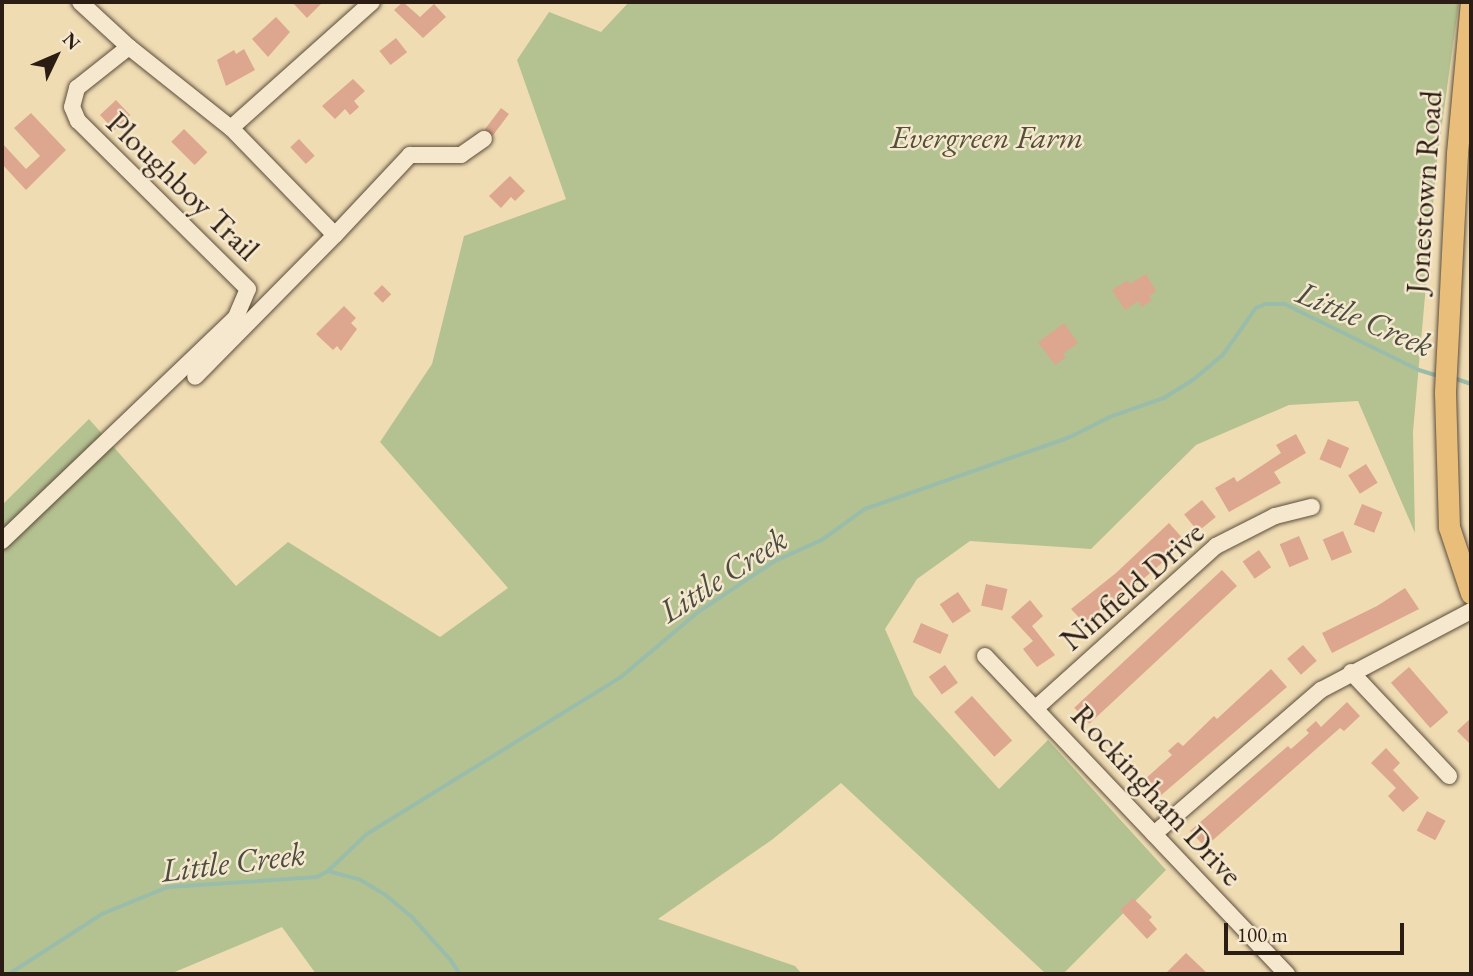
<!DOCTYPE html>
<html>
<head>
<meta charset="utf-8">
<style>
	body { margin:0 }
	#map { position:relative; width:1473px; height:976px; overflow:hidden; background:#f0dcb3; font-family:"EB Garamond",serif }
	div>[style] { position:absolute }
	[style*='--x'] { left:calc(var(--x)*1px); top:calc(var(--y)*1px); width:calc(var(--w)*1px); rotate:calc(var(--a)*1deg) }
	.green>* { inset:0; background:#b4c291 }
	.stream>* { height:3.5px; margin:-1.75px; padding:0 1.75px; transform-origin:1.75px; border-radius:1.75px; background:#9abcab }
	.building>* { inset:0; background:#dda68e; transform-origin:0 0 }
	.roads { filter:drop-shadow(0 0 2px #5c4d3b) drop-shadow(0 0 2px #5c4d3b) }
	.minor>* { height:16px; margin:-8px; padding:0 8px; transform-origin:8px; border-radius:8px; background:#f5e8ce }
	.major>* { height:21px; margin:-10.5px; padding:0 10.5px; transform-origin:10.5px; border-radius:10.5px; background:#e8be7a }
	span { translate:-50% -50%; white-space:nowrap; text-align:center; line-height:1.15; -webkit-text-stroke:5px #f5e8ce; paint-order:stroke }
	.park-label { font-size:32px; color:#544f39; font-style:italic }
	.street-label { font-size:32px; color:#2b1d13 }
	.water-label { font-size:33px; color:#4c4d41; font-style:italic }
	.frame { position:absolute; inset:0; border:4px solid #2b1d13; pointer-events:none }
	.north { position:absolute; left:21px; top:21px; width:70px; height:70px; -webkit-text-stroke:5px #f5e8ce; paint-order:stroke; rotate:46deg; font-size:19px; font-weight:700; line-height:28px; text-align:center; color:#2b1d13 }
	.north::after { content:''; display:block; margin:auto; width:24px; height:32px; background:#2b1d13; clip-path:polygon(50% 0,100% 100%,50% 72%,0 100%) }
	.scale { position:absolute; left:1224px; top:923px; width:180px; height:32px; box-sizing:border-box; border:4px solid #2b1d13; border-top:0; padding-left:9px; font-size:21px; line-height:24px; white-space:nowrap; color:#2b1d13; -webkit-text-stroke:5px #f5e8ce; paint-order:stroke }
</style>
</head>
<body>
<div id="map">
	<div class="green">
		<i style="clip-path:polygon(629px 2px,1459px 2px,1437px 160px,1413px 432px,1415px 533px,1358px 401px,1289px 405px,1196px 445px,1091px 549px,970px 541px,917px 579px,885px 629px,914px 695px,999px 789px,1048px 740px,1166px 870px,1063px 974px,1046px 974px,841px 783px,773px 839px,658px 919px,795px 966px,802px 974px,316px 974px,282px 927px,170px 974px,2px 974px,2px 505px,89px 419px,236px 586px,288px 542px,440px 637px,508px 588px,380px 442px,432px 364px,464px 236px,566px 199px,517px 60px,549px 12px,601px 32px)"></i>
	</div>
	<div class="stream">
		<i style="--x:1454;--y:378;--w:18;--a:19"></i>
		<i style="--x:328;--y:871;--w:34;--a:15"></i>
		<i style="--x:361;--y:880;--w:29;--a:31"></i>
		<i style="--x:386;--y:895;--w:35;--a:40"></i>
		<i style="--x:413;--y:918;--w:57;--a:47.9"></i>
		<i style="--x:451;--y:960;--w:17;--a:57"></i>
		<i style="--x:9;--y:974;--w:111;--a:-32.8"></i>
		<i style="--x:102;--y:914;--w:71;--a:-22.2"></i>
		<i style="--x:168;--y:887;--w:149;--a:-3.8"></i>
		<i style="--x:317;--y:877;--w:13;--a:-29"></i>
		<i style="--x:328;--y:871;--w:54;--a:-43.5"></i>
		<i style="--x:367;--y:834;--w:297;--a:-31.7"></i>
		<i style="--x:620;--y:678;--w:101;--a:-40.2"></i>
		<i style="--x:697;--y:613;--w:94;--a:-33.7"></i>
		<i style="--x:775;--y:561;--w:51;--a:-24.1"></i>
		<i style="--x:822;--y:540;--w:53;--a:-35.8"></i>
		<i style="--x:865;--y:509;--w:215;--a:-19.3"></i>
		<i style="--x:1068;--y:438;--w:47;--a:-26.6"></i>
		<i style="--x:1110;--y:417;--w:57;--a:-19.4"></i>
		<i style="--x:1164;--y:398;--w:34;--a:-32"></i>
		<i style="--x:1193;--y:380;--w:39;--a:-40"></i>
		<i style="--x:1223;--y:355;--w:57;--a:-54.9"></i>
		<i style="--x:1256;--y:308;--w:11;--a:-22"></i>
		<i style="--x:1266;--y:304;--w:19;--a:0"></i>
		<i style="--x:1285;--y:304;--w:149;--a:26.2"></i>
		<i style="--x:1419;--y:370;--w:21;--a:17"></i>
	</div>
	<div class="building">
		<i style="clip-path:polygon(292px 2px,323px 2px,307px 18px)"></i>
		<i style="clip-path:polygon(403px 2px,420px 17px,434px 4px,446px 17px,423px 38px,394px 10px)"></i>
		<i style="clip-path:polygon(276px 17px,290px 32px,268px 57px,252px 39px)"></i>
		<i style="left:396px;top:38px;width:18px;height:21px;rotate:52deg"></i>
		<i style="clip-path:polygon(244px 49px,255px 70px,226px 86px,217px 60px,234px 50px,236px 54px)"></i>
		<i style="clip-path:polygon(353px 79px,365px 91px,354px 101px,359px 107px,350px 115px,345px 109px,335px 119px,322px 106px)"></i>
		<i style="left:116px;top:100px;width:21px;height:22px;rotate:47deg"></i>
		<i style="left:501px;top:108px;width:10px;height:27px;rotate:37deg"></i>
		<i style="clip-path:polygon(31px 113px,66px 150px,26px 190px,2px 164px,2px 143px,26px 169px,40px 156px,14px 128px)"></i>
		<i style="left:184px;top:129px;width:33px;height:18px;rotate:45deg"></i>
		<i style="left:299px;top:139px;width:23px;height:12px;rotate:47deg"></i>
		<i style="clip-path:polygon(510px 176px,525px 191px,515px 201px,511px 197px,501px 208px,489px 196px)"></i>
		<i style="clip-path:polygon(1146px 274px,1156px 291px,1149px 296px,1152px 300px,1142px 307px,1138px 301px,1125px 310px,1112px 290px,1128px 280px,1130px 284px)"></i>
		<i style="left:382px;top:285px;width:13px;height:12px;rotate:45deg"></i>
		<i style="clip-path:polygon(344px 306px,356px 318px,351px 323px,357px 329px,341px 351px,337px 346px,333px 350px,316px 334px)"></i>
		<i style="clip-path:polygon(1064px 323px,1078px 343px,1063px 354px,1066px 357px,1055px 365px,1038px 342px)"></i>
		<i style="clip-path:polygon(1296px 434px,1306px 453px,1274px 472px,1281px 483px,1229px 512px,1215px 488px,1234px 477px,1237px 482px,1281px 453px,1276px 445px)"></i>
		<i style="left:1328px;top:439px;width:23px;height:22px;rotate:23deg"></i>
		<i style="left:1366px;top:464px;width:22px;height:21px;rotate:58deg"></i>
		<i style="left:1202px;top:500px;width:22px;height:23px;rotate:51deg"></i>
		<i style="left:1362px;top:504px;width:22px;height:22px;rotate:22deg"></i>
		<i style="clip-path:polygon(1169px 523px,1186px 542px,1088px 627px,1071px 609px,1116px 573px)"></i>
		<i style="left:1343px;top:531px;width:23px;height:22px;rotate:67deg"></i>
		<i style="left:1299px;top:536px;width:25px;height:21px;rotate:67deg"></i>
		<i style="left:1259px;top:550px;width:21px;height:20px;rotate:55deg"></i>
		<i style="left:1222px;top:570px;width:22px;height:202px;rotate:47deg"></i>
		<i style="left:986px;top:584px;width:22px;height:22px;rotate:13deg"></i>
		<i style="clip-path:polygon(1405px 588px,1419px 609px,1332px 653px,1322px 633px,1377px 606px)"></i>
		<i style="left:958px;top:592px;width:23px;height:22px;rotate:56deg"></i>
		<i style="clip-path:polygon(1030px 600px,1043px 616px,1032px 626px,1055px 655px,1037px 667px,1023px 649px,1033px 641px,1011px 617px)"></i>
		<i style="left:921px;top:623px;width:30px;height:21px;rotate:23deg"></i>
		<i style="left:1303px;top:645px;width:21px;height:21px;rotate:49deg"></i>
		<i style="left:945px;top:665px;width:22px;height:20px;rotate:54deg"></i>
		<i style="left:1409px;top:667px;width:60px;height:24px;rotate:49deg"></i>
		<i style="clip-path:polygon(1271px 669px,1287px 687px,1159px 797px,1144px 780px,1172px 755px,1168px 751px,1178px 742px,1183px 746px,1214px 716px,1217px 719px)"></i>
		<i style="left:972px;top:696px;width:60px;height:24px;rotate:48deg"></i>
		<i style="clip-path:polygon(1347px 702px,1360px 716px,1344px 731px,1340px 728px,1205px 847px,1190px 831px,1288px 746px,1291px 749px,1309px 733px,1306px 730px,1316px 721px,1321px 727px)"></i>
		<i style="clip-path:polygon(1471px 718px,1471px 745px,1457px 731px)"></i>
		<i style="clip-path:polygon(1386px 748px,1400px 763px,1393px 770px,1419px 798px,1403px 812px,1388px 796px,1396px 788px,1371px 763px)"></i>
		<i style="left:1427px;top:811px;width:21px;height:22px;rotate:28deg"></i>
		<i style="clip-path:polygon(1133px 898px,1152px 917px,1149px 920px,1157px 929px,1147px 939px,1120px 910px)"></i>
		<i style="clip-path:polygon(1186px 953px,1208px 974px,1165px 974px)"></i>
	</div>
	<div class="roads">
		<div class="minor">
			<i style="--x:80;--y:2;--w:67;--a:42.6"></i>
			<i style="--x:129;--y:47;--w:130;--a:38.5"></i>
			<i style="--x:231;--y:128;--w:149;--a:45.8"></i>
			<i style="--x:335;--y:235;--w:199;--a:134.6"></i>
			<i style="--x:231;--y:128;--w:189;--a:-41.8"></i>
			<i style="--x:335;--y:235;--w:110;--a:-46.8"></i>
			<i style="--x:410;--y:155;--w:51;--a:0"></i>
			<i style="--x:461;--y:155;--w:28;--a:-35"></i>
			<i style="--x:2;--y:541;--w:324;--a:-43.7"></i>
			<i style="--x:236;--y:317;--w:30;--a:-67"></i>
			<i style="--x:248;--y:289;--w:239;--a:-135.3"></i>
			<i style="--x:78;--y:121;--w:15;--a:-113"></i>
			<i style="--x:72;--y:107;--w:20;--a:-75"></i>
			<i style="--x:77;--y:88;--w:66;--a:-38.3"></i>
			<i style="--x:985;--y:656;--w:439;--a:46.5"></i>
			<i style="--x:1351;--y:672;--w:143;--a:46.7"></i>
			<i style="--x:1036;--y:708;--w:242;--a:-42"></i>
			<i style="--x:1216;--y:546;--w:66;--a:-27"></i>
			<i style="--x:1275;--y:516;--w:38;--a:-14"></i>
			<i style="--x:1154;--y:834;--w:221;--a:-40.8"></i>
			<i style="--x:1321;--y:690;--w:170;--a:-27.8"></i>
		</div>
		<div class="major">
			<i style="--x:1471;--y:2;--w:153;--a:95.3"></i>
			<i style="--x:1457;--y:154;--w:239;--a:92.9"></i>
			<i style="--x:1445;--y:393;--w:134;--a:88.3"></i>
			<i style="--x:1449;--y:527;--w:70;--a:71.6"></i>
		</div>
	</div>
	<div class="park-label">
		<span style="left:987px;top:137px">Evergreen Farm</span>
	</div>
	<div class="street-label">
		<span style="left:183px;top:186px;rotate:44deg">Ploughboy Trail</span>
		<span style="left:1424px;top:192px;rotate:-86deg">Jonestown Road</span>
		<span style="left:1132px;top:586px;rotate:-41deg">Ninfield Drive</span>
		<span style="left:1157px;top:795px;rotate:47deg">Rockingham Drive</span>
	</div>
	<div class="water-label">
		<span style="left:1365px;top:319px;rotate:23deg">Little Creek</span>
		<span style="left:723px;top:575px;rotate:-33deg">Little Creek</span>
		<span style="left:233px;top:862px;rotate:-7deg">Little Creek</span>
	</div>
	<div class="frame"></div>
	<div class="north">N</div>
	<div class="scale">100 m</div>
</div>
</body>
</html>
